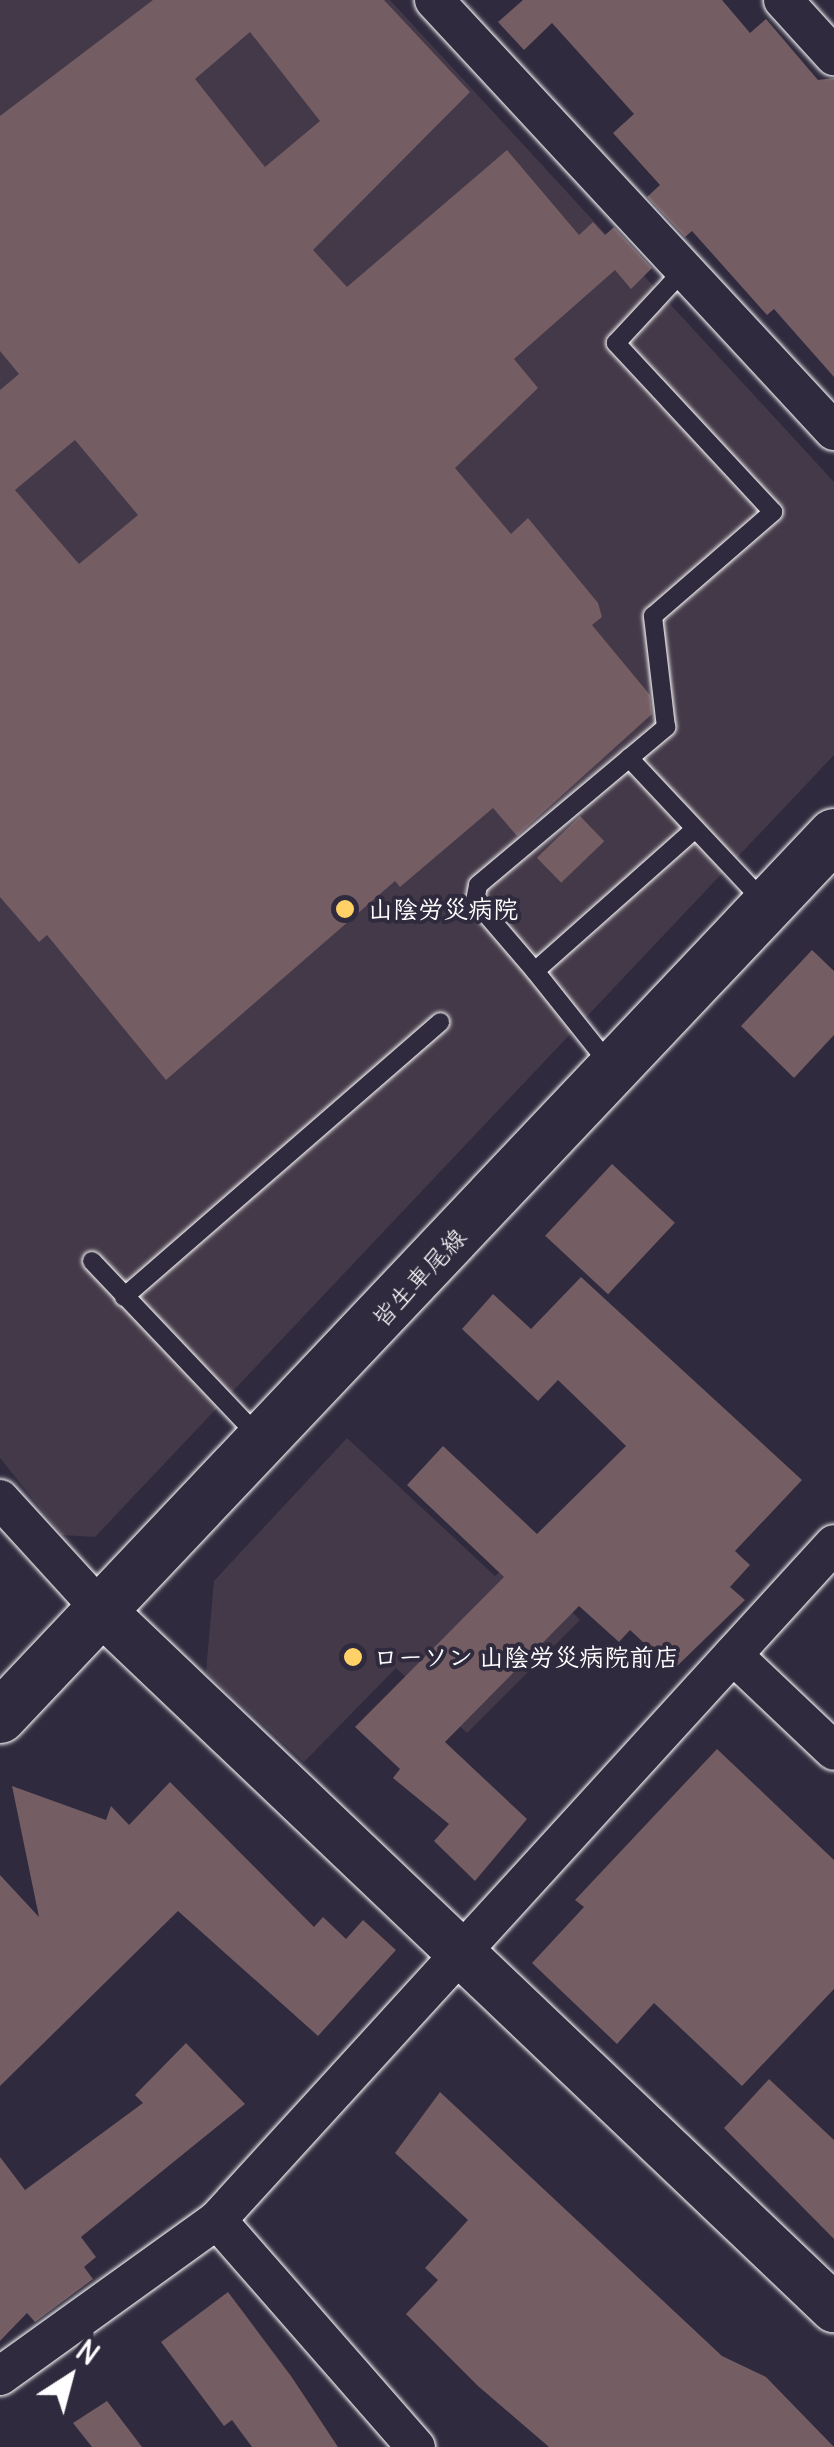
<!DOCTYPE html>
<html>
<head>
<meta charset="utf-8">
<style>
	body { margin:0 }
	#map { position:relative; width:834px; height:2447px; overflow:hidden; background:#2f2a3d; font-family:Delius,"Klee One",sans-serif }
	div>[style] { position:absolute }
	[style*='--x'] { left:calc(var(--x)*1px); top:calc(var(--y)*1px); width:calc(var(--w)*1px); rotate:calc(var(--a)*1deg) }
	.built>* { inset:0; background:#443948 }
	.building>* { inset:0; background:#745d63; transform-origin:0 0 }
	.roads { filter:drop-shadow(0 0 2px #fff) drop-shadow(0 0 2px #fff) }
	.service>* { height:18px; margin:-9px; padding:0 9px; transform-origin:9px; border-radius:9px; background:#2f2a3d }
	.minor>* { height:38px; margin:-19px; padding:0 19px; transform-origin:19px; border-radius:19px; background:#2f2a3d }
	.tertiary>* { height:48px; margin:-24px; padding:0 24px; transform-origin:24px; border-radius:24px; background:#2f2a3d }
	.secondary>* { height:52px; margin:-26px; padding:0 26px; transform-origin:26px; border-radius:26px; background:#2f2a3d }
	.dots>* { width:28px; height:28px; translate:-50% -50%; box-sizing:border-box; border:5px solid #2f2a3d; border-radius:50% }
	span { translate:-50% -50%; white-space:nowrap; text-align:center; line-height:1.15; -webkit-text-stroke:8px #2f2a3d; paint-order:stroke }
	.poi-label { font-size:25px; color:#fff; font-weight:700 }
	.left { translate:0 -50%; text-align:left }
	.street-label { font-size:25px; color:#fff }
	.north { position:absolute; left:20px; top:2327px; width:100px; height:100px; -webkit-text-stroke:8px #2f2a3d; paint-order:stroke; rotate:36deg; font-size:28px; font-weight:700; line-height:40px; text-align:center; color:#fff }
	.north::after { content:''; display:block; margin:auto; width:35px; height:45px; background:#fff; clip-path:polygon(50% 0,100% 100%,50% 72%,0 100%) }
</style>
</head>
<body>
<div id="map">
	<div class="built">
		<i style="clip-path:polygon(0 0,390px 0,834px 482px,834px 755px,95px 1537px,62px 1535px,0 1458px)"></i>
		<i style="clip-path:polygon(347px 1438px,495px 1576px,516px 1556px,580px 1620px,467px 1733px,396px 1668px,304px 1762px,206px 1672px,214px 1581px)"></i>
	</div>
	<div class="building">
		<i style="clip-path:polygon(evenodd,153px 0,384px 0,470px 92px,313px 250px,347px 287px,507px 150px,579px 235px,593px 222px,605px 235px,614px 227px,652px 268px,631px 289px,615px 270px,514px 359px,538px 388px,455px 468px,511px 534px,528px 518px,598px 603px,602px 617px,592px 625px,650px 695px,652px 714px,517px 836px,493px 808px,400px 887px,395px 881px,166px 1080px,47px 935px,39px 942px,0 897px,0 390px,19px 374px,0 351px,0 116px,153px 0,250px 32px,320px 121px,265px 167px,195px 79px,250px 32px,153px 0,75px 440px,138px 515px,79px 564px,15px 490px,75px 440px)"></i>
		<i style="clip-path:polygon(523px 0,722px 0,750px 33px,766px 19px,818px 80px,834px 78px,834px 377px,774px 309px,767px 315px,692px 231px,685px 237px,647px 197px,660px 185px,613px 133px,634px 114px,552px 23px,524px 50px,498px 22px)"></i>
		<i style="left:580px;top:816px;width:35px;height:60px;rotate:46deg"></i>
		<i style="clip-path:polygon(812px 950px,834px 971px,834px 1035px,794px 1078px,741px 1026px)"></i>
		<i style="left:612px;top:1164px;width:86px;height:98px;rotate:43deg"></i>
		<i style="clip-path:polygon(581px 1277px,802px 1480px,735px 1551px,750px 1565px,730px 1587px,745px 1600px,673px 1670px,630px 1630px,619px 1642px,579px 1606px,445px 1742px,527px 1819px,475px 1881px,434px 1841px,449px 1824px,393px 1778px,400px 1769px,355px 1727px,504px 1577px,407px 1485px,443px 1446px,537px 1534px,626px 1446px,558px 1380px,538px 1401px,462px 1329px,493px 1294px,531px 1329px)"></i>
		<i style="clip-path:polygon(717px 1749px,834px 1860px,834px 1989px,742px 2086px,654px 2003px,617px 2044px,532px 1963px,584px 1907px,575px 1900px)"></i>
		<i style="clip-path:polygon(170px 1782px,314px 1927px,323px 1917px,346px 1939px,363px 1920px,396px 1950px,318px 2036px,178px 1911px,0 2086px,0 1875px,39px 1917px,12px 1786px,106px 1820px,111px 1806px,129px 1825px)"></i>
		<i style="clip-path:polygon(186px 2043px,245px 2104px,81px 2237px,96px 2257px,84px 2267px,93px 2279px,35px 2322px,27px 2313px,0 2341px,0 2157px,25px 2190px,143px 2103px,135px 2095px)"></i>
		<i style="clip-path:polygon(769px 2079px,834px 2140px,834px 2239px,724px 2128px)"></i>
		<i style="clip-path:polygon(440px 2092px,722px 2356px,766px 2377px,834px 2447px,549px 2447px,478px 2386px,406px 2314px,438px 2280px,425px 2268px,468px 2220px,395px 2153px)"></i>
		<i style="clip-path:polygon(228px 2292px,291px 2376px,338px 2447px,252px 2447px,232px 2420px,224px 2426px,161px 2342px)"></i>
		<i style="clip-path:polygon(107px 2401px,142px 2447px,92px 2447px,73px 2423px)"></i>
	</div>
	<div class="roads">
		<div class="service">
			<i style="--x:629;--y:758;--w:200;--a:46.8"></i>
			<i style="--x:535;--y:971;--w:92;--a:-130.6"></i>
			<i style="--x:475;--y:901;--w:16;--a:-79"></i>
			<i style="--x:478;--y:885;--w:246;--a:-40"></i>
			<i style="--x:666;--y:727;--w:112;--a:-96.7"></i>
			<i style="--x:653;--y:616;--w:159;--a:-40.9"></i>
			<i style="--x:773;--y:512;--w:231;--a:-132.9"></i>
			<i style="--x:616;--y:343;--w:98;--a:-47.1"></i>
			<i style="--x:610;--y:1065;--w:120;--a:-128.6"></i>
			<i style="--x:535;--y:971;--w:214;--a:-41.6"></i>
			<i style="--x:92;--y:1261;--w:240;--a:46.5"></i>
			<i style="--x:124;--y:1297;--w:419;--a:-41"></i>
		</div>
		<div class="minor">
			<i style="--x:434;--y:0;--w:588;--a:47.14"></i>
			<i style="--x:783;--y:0;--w:76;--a:47.7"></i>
			<i style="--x:0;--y:1499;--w:156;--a:47.6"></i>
			<i style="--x:733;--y:1655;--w:139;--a:43.5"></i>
			<i style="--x:217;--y:2220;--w:302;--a:48.8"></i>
			<i style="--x:0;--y:2376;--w:267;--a:-35.7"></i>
			<i style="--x:217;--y:2220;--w:915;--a:-47.61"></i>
		</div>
		<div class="tertiary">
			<i style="--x:105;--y:1614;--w:1007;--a:43.59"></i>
		</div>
		<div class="secondary">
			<i style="--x:0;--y:1717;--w:1214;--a:-46.6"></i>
		</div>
	</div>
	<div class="dots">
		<i style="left:345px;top:909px;background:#ffd166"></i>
		<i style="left:353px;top:1657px;background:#ffd166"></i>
	</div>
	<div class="poi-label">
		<span class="left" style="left:368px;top:909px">山陰労災病院</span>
		<span class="left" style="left:373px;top:1657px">ローソン 山陰労災病院前店</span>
	</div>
	<div class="street-label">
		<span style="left:419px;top:1278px;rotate:-47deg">皆生車尾線</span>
	</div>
	<div class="north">N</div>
</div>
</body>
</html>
